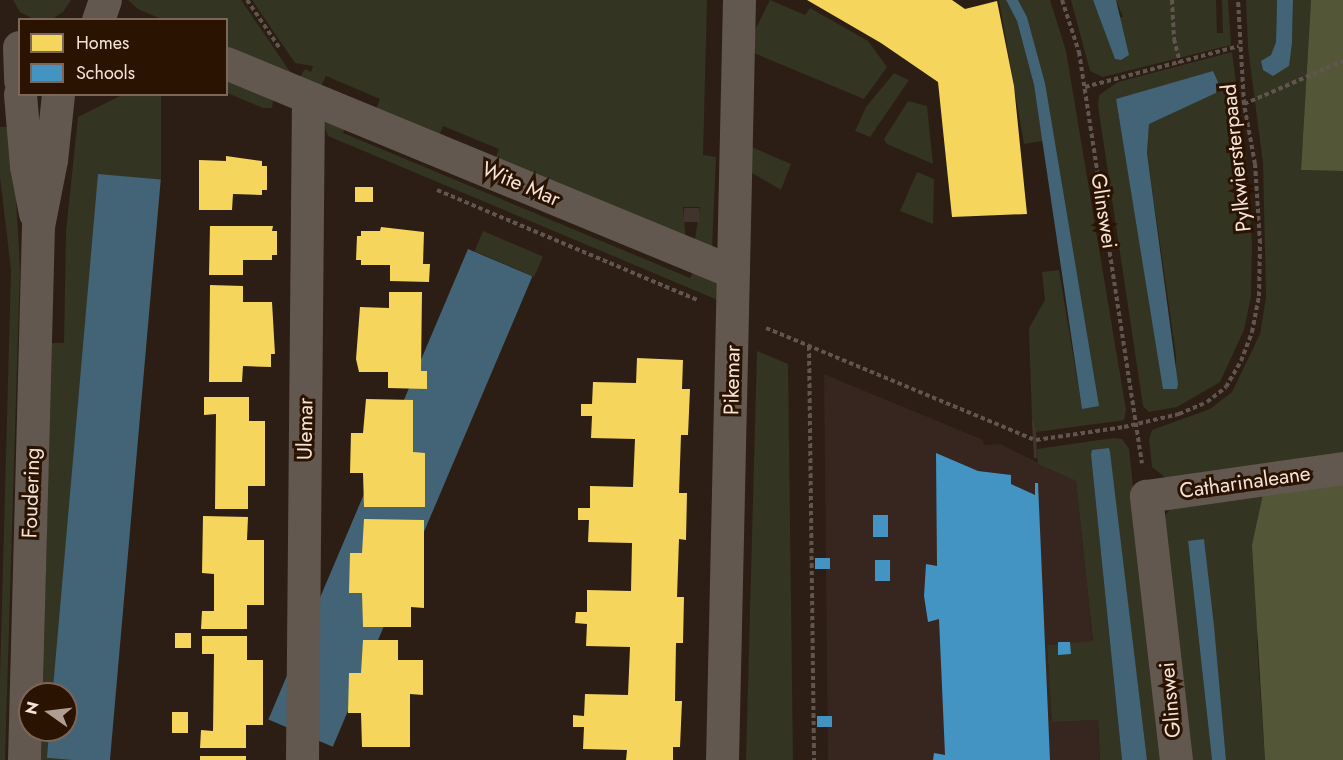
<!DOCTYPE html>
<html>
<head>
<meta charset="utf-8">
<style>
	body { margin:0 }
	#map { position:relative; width:1343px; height:760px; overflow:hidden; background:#2c1e14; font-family:Jost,sans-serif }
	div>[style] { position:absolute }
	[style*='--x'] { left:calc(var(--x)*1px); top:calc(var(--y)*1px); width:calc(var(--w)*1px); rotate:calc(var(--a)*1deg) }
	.education>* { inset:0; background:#37251f }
	.green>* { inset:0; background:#333421; transform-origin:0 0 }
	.forest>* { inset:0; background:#545737 }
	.water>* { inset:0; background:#436376; transform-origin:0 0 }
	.homes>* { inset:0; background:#f6d55c; transform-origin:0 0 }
	.schools>* { inset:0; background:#4393c3; transform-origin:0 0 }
	.building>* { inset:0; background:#40352d; transform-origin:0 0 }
	.path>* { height:4px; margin-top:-2px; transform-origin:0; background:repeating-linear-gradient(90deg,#61554f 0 4.5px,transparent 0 7.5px) }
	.minor>* { height:33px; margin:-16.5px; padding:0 16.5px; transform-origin:16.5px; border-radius:16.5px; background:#635850 }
	.tertiary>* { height:33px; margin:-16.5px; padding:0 16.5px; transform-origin:16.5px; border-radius:16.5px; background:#635850 }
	span { translate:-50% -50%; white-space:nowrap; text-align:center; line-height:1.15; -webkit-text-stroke:6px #2b1302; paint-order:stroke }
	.street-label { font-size:21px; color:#f5e3d8 }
	.legend { position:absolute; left:18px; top:18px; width:210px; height:78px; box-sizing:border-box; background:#2b1302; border:2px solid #7c6658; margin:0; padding:8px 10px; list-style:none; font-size:18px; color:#f5e3d8 }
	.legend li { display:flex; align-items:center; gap:12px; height:30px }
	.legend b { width:30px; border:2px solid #7c6658 }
	.north { position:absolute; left:18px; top:682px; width:60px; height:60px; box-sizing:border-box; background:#2b1302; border:2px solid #7c6658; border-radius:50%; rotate:284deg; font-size:16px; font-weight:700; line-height:24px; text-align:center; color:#f5e3d8 }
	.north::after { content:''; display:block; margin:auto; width:21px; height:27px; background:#af9e93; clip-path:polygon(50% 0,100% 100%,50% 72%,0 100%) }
</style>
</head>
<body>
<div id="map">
	<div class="education">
		<i style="clip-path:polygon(824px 374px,983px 440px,984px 445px,1000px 444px,1076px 481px,1093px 642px,1047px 645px,1052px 722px,1098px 720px,1100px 760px,828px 760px)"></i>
	</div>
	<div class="green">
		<i style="clip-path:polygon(13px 0,71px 0,63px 12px,52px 19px,36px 20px,20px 12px)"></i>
		<i style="clip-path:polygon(128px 0,241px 0,291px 73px,227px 48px,226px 20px,161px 19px,138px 9px)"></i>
		<i style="clip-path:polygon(252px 0,707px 0,703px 155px,716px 157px,712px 250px,694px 245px,700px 207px,683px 207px,686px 242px,494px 162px,499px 149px,443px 126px,438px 138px,375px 112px,380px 99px,326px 76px,320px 88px,299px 79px,305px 69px,311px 72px,313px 66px,295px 63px)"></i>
		<i style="clip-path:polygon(770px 0,805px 15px,810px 8px,868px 41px,887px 67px,864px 99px,749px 51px,750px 40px)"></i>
		<i style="clip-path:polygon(999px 0,1006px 0,1017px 21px,1034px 85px,1043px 141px,1024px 144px)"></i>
		<i style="clip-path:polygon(1018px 0,1050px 0,1066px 51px,1126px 410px,1124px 420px,1118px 421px,1036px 432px,1035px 421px,1032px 421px,1029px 328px,1045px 300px,1042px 272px,1059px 270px,1082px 408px,1045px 83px,1027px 17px)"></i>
		<i style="clip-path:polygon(1071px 0,1093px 0,1100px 16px,1123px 17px,1116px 0,1216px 0,1217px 33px,1223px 33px,1222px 0,1228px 0,1231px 45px,1103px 77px,1090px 71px)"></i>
		<i style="clip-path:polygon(1246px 0,1277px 0,1276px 42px,1271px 55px,1292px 43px,1293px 0,1311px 0,1301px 170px,1343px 171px,1343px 457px,1171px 482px,1152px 467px,1149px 440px,1152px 430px,1210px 409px,1232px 392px,1260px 334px,1266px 297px,1263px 163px,1248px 48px)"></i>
		<i style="clip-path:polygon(evenodd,1232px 52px,1247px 165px,1252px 243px,1251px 296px,1244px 330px,1220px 382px,1177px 407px,1149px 412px,1143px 406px,1098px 106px,1099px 95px,1118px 82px,1232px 52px,1216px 93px,1149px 123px,1147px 153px,1176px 356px,1176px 389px,1164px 389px,1116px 99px,1216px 93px)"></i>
		<i style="clip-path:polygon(894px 73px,909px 80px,870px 137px,855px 131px,866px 107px)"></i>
		<i style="clip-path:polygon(226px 80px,266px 97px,273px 101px,272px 108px,263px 108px,227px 93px)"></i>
		<i style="clip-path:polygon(122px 95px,161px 96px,161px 180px,98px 175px,93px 760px,41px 760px,42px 730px,66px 730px,66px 694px,43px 694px,51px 343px,64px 343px,66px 231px,78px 117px)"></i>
		<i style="clip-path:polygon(908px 101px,927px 106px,933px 164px,887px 144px,884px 139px)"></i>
		<i style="clip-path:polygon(328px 120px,347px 123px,343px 133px,690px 278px,695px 269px,717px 279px,720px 301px,328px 136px,324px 125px)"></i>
		<i style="clip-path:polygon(0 127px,12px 127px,20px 269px,5px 760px,0 760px,0 677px,11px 270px,0 177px)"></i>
		<i style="clip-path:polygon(747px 145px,791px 164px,781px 190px,752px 173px)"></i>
		<i style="clip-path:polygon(917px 172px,934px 179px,933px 224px,900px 211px)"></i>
		<i style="left:483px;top:231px;width:65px;height:22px;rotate:23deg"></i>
		<i style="clip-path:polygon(757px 351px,788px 364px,793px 760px,746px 760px)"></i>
		<i style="clip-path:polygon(1113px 438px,1122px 439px,1129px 449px,1163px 760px,1147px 760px,1109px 448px,1091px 455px,1122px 760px,1100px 760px,1098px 720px,1052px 722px,1047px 645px,1093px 641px,1076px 481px,1038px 464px,1037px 449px)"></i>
		<i style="clip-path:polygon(1264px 490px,1257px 644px,1265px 760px,1226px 760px,1204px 539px,1188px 542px,1212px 760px,1186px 760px,1160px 522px,1175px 503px)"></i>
	</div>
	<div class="forest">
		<i style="clip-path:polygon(1311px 0,1343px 0,1343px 171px,1301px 170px)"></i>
		<i style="clip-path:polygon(1343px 479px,1343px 760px,1265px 760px,1252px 545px,1264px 490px)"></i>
	</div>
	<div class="water">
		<i style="clip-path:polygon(1006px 0,1018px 0,1027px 17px,1045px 83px,1099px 406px,1082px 409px,1034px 85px,1017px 21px)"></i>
		<i style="clip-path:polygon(1093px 0,1116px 0,1129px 55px,1121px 60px,1115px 59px)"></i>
		<i style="clip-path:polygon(1277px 0,1293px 0,1292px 43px,1289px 66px,1273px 76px,1263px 70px,1261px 61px,1271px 55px,1276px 42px)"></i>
		<i style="clip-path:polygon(1213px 71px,1218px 82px,1216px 93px,1149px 124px,1147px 153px,1178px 384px,1177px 389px,1163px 389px,1116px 99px)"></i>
		<i style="left:98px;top:174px;width:63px;height:586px;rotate:5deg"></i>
		<i style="left:468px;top:249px;width:70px;height:511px;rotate:23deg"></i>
		<i style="clip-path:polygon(1109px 448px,1110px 452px,1147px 760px,1122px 760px,1091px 455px,1092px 450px)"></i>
		<i style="clip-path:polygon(1204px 539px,1214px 626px,1226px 760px,1212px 760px,1188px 541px)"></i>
	</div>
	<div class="homes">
		<i style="clip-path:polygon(807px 0,952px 0,965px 9px,997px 1px,1014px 86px,1027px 214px,952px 217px,938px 82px,881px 43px)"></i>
		<i style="clip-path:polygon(226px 156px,262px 161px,262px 166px,267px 166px,267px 190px,262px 190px,262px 195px,233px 194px,232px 210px,199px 210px,199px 160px,226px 161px)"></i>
		<i style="left:355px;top:187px;width:18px;height:15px"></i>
		<i style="clip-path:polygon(210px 226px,273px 226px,272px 231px,277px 231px,277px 255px,272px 255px,272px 260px,243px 260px,243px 275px,209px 275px)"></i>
		<i style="clip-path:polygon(381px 227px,424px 232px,423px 264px,430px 264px,429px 282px,390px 281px,390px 265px,361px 265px,361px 260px,356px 260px,357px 236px,361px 236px,361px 231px,380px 231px)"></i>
		<i style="clip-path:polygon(210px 285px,243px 286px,243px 302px,272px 302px,275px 354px,271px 354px,271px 367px,243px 366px,242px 382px,209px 382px)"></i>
		<i style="clip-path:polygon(389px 292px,422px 292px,421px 371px,427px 371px,427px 389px,388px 388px,388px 372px,359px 372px,356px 359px,360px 307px,389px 308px)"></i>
		<i style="clip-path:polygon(637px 358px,683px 360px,682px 389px,690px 389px,688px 435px,681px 435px,679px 493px,687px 493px,686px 540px,679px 539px,677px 597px,684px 597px,683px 643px,676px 643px,675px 701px,682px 701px,680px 747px,673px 747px,673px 760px,626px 760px,627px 750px,583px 749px,584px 727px,573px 727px,573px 715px,584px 716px,585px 694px,628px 695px,630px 647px,586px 646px,587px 624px,575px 623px,576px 612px,587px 612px,587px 590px,631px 591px,632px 543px,588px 542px,589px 520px,578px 520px,578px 508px,590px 508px,590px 486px,633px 487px,635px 439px,591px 438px,592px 416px,581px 416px,581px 404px,592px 404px,593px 382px,636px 383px)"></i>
		<i style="clip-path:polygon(204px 397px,249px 397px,249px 421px,265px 421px,265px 486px,248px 486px,248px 509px,215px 509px,216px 414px,204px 415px)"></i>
		<i style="clip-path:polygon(366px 399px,413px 400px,413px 452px,425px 453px,425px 507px,364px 507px,363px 473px,350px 473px,351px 433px,363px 433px)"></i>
		<i style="clip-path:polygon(203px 516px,248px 517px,247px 540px,264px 540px,264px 605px,247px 605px,247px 629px,201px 629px,202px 611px,214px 611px,214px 574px,202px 573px)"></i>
		<i style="clip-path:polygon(364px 519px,424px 520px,424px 608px,411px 607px,411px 627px,363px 627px,362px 593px,349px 593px,350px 553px,362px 553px)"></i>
		<i style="left:175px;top:633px;width:16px;height:15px"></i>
		<i style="clip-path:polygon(202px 636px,247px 636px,247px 660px,263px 660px,263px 725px,246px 725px,246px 748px,200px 748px,201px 730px,213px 731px,214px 654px,202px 654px)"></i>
		<i style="clip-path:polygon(363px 640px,398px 640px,398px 660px,423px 660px,423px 695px,410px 694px,410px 747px,362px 747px,361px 713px,348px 713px,349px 673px,361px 673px)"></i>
		<i style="left:172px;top:712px;width:16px;height:21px"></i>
		<i style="left:200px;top:756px;width:46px;height:4px"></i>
	</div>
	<div class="schools">
		<i style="clip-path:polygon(936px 453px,978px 471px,1011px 475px,1011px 484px,1035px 495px,1035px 483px,1038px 483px,1050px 760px,933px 760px,934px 753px,945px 755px,939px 619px,928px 622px,924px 596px,926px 564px,937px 566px)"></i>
		<i style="left:873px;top:515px;width:15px;height:22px"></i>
		<i style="left:815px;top:558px;width:15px;height:11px"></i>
		<i style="left:875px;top:560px;width:15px;height:21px"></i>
		<i style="clip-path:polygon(1058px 642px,1070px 642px,1071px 654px,1058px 655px)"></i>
		<i style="left:817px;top:716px;width:15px;height:11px"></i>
	</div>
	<div class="building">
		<i style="left:684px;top:208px;width:15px;height:14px"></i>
		<i style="clip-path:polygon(1032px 421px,1035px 421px,1036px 432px,1037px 458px,1034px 458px)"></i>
	</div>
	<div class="path">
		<i style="--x:247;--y:0;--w:57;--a:55.8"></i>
		<i style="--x:1062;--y:0;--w:55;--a:71.9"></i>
		<i style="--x:1079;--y:52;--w:416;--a:81.3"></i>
		<i style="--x:1172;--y:0;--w:39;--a:87"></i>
		<i style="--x:1174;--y:39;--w:25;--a:76"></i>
		<i style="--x:1085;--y:87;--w:159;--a:-14.9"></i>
		<i style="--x:1244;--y:104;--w:108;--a:-23.5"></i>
		<i style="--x:437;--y:190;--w:283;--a:22.9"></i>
		<i style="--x:766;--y:328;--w:289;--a:22.6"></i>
		<i style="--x:809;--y:346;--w:414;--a:89.3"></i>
		<i style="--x:1036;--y:440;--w:89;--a:-8.4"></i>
		<i style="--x:1124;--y:427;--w:57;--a:-13.3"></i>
		<i style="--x:1179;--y:414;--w:30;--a:-23"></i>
		<i style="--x:1207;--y:402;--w:24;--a:-38"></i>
		<i style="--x:1226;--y:387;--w:30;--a:-60"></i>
		<i style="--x:1241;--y:361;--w:31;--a:-69"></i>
		<i style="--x:1252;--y:332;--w:37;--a:-79"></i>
		<i style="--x:1259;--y:296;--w:53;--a:-88.9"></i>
		<i style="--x:1260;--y:243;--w:79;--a:-93.6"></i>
		<i style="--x:1255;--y:164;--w:61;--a:-100.4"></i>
		<i style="--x:1244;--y:104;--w:104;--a:-93.3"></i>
	</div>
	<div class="minor">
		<i style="--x:226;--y:63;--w:548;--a:22.4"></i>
		<i style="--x:302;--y:760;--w:662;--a:-89.48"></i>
		<i style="--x:722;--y:760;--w:760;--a:-88.72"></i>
		<i style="--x:1176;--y:760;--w:266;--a:-96.5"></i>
		<i style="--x:1146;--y:496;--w:199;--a:-8.1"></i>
	</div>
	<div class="tertiary">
		<i style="--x:98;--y:20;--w:21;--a:-71"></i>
		<i style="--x:19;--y:47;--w:34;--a:88"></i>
		<i style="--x:20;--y:94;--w:72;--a:85.2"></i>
		<i style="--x:26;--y:166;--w:48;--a:79.2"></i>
		<i style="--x:24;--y:760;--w:534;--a:-88.5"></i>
		<i style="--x:38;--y:226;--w:67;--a:-78.9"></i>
		<i style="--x:51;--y:160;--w:66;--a:-83.9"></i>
	</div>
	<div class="street-label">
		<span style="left:1236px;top:158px;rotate:-96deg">Pylkwiersterpaad</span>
		<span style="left:521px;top:184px;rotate:23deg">Wite Mar</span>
		<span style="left:1104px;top:211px;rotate:81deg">Glinswei</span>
		<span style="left:732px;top:380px;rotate:-89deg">Pikemar</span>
		<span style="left:305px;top:429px;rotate:-89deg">Ulemar</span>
		<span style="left:1245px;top:482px;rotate:-8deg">Catharinaleane</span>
		<span style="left:31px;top:493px;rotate:-88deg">Foudering</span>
		<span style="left:1170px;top:700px;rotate:-95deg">Glinswei</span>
	</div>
	<ul class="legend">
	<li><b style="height:16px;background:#f6d55c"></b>Homes</li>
	<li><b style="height:16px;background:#4393c3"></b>Schools</li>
	</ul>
	<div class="north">N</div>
</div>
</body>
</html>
